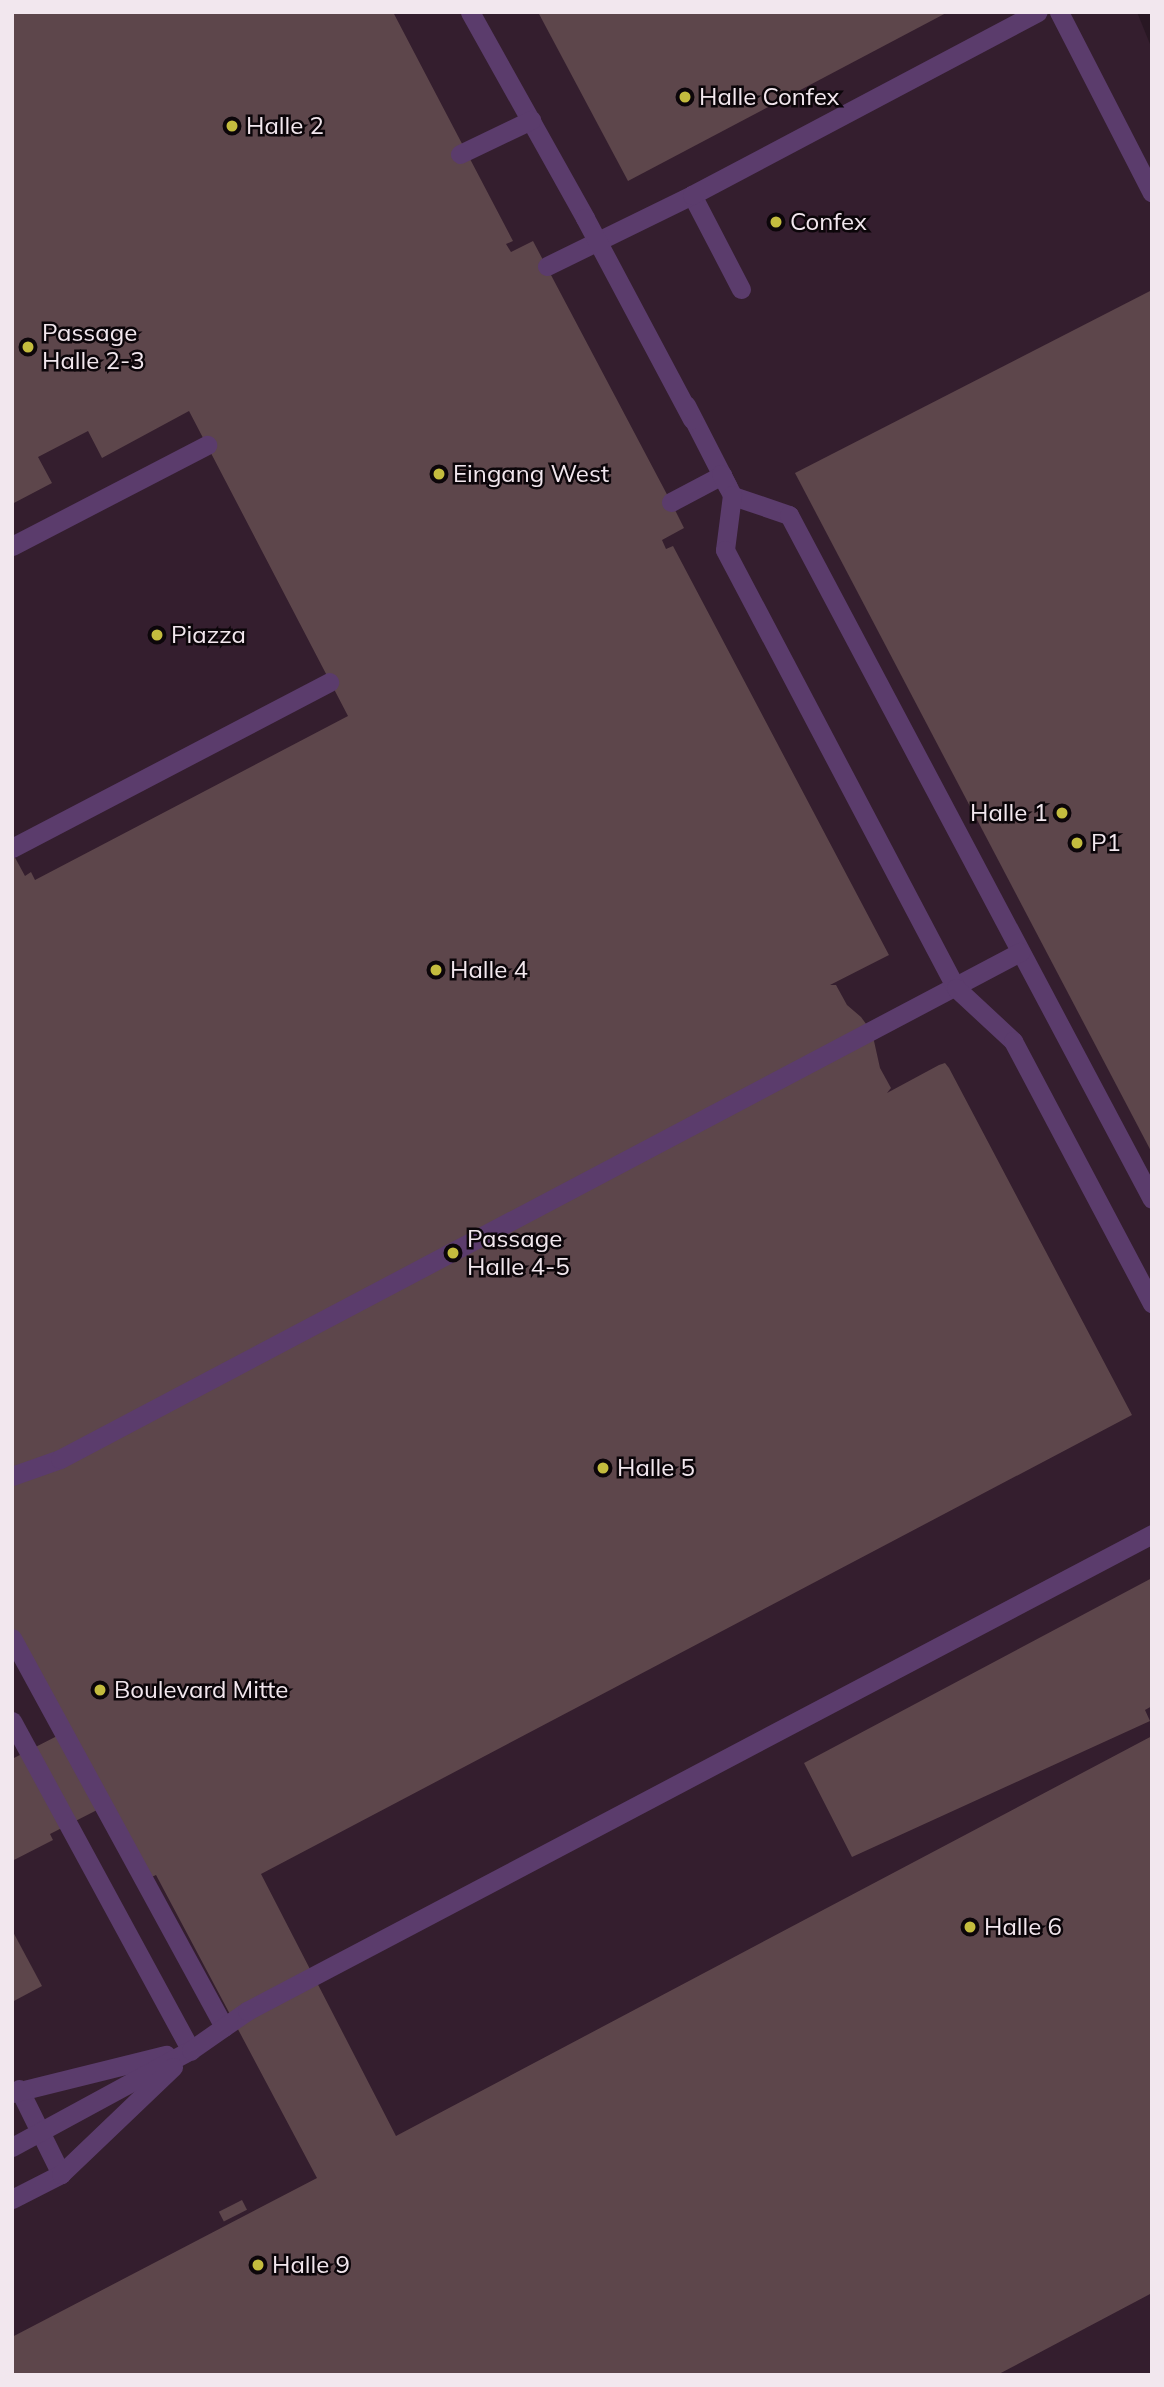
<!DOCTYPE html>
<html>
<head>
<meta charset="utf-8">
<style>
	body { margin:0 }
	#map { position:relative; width:1164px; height:2387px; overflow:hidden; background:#281723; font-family:Mulish,sans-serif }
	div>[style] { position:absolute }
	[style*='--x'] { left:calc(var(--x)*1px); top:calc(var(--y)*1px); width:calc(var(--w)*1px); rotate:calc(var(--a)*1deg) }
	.built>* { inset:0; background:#341e2e }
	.building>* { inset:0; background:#5d464b; transform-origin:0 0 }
	.service>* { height:19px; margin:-9.5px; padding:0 9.5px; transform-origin:9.5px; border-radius:9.5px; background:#5b3c6c }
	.service-bridge>* { height:19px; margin:-9.5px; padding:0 9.5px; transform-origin:9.5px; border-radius:9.5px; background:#5b3c6c }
	.dots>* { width:19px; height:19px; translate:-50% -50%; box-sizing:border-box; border:4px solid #0c060a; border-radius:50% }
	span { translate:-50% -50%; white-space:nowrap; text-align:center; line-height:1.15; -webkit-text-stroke:5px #0c060a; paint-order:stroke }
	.poi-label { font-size:24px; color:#f2e7ee }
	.left { translate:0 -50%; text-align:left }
	.right { translate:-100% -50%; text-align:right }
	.frame { position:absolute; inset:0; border:14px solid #f2e7ee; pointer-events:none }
</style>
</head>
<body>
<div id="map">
	<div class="built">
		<i style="clip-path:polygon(12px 12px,1137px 12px,1152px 49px,1152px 2375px,12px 2375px)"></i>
	</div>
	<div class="building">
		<i style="clip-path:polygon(12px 12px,393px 12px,513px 241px,506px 244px,511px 252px,533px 241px,671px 502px,684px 528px,662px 540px,666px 549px,673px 546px,889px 955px,830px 985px,836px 985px,847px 1005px,861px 1017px,872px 1032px,880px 1068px,891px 1088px,887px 1093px,939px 1065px,945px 1063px,949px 1068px,1132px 1415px,261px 1874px,396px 2136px,1152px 1736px,1152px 2293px,997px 2375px,12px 2375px,12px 2337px,317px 2178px,156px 1875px,141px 1882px,99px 1809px,50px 1834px,53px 1840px,12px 1861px,12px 1759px,59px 1735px,12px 1646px,12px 852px,25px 876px,31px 872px,35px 880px,348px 716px,189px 411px,102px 458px,88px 431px,38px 457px,52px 483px,12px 504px)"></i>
		<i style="clip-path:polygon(538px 12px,948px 12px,628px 181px)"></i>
		<i style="clip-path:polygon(1152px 290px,1152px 1153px,795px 473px)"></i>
		<i style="clip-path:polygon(1152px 1578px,1152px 1706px,1145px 1710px,1150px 1721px,852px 1857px,804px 1763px)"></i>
		<i style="clip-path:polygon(12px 1930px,42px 1986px,12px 2002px)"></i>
		<i style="left:242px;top:2200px;width:11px;height:26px;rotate:63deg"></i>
	</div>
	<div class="service">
		<i style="--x:1059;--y:12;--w:203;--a:62.8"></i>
		<i style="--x:692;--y:195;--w:106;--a:62.5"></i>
		<i style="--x:547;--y:266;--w:161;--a:-26.1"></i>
		<i style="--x:692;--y:195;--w:391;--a:-27.9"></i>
		<i style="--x:686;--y:405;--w:92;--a:62.9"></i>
		<i style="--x:733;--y:496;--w:59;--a:18.7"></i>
		<i style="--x:789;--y:515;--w:774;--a:62.05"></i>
		<i style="--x:671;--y:502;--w:58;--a:-27.9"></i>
		<i style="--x:12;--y:546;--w:220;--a:-27.4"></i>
		<i style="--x:12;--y:848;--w:358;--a:-27.6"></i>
		<i style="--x:12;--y:1476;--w:51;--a:-19.5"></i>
		<i style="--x:60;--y:1459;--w:1086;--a:-27.84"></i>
		<i style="--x:12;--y:1638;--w:443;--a:61.4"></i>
		<i style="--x:12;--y:1721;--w:375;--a:61.5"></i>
		<i style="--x:19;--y:2089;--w:95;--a:63.7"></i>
	</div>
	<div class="service-bridge">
		<i style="--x:470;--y:12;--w:236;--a:60.8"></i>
		<i style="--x:585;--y:218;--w:228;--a:62"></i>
		<i style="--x:460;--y:154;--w:79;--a:-25.6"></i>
		<i style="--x:721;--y:474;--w:24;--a:62"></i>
		<i style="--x:732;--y:495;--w:55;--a:97.3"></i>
		<i style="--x:725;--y:550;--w:495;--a:62.2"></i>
		<i style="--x:956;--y:988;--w:78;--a:42.9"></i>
		<i style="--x:1013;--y:1041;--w:297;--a:62.1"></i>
		<i style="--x:12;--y:2093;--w:159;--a:-13.9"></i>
		<i style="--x:12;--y:2147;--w:204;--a:-28.5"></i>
		<i style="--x:191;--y:2050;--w:68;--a:-34.9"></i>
		<i style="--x:247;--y:2011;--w:1023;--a:-27.79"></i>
		<i style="--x:12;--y:2199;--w:55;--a:-27"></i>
		<i style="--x:61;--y:2174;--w:155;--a:-43.7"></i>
	</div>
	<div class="dots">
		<i style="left:685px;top:97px;background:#c4bc3e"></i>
		<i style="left:232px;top:126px;background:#c4bc3e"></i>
		<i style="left:776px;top:222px;background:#c4bc3e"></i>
		<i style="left:28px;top:347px;background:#c4bc3e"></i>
		<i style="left:439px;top:474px;background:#c4bc3e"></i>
		<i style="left:157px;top:635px;background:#c4bc3e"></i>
		<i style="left:1062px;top:813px;background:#c4bc3e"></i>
		<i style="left:1077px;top:843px;background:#c4bc3e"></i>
		<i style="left:436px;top:970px;background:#c4bc3e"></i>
		<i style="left:453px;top:1253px;background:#c4bc3e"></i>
		<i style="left:603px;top:1468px;background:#c4bc3e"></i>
		<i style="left:100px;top:1690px;background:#c4bc3e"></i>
		<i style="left:970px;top:1927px;background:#c4bc3e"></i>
		<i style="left:258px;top:2265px;background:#c4bc3e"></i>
	</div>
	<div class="poi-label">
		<span class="left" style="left:699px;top:97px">Halle Confex</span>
		<span class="left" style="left:246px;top:126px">Halle 2</span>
		<span class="left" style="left:790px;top:222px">Confex</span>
		<span class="left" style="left:42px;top:347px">Passage<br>Halle 2-3</span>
		<span class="left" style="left:453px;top:474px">Eingang West</span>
		<span class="left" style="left:171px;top:635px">Piazza</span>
		<span class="right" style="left:1048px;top:813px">Halle 1</span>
		<span class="left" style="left:1091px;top:843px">P1</span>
		<span class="left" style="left:450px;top:970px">Halle 4</span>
		<span class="left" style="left:467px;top:1253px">Passage<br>Halle 4-5</span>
		<span class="left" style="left:617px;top:1468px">Halle 5</span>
		<span class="left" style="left:114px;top:1690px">Boulevard Mitte</span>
		<span class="left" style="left:984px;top:1927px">Halle 6</span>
		<span class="left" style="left:272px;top:2265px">Halle 9</span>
	</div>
	<div class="frame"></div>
</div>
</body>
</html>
